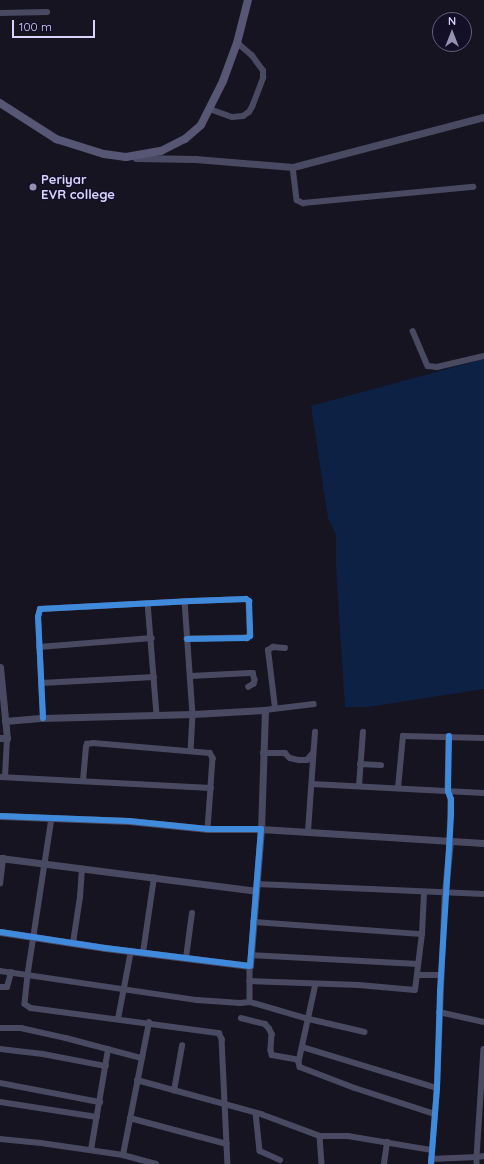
<!DOCTYPE html>
<html>
<head>
<meta charset="utf-8">
<style>
	body { margin:0 }
	#map { position:relative; width:484px; height:1164px; overflow:hidden; background:#161421; font-family:Quicksand,sans-serif }
	div>[style] { position:absolute }
	[style*='--x'] { left:calc(var(--x)*1px); top:calc(var(--y)*1px); width:calc(var(--w)*1px); rotate:calc(var(--a)*1deg) }
	.water>* { inset:0; background:#0d2144 }
	.minor>* { height:5.5px; margin:-2.75px; padding:0 2.75px; transform-origin:2.75px; border-radius:2.75px; background:#4a4962 }
	.tertiary>* { height:7px; margin:-3.5px; padding:0 3.5px; transform-origin:3.5px; border-radius:3.5px; background:#4a4962 }
	.secondary>* { height:8px; margin:-4px; padding:0 4px; transform-origin:4px; border-radius:4px; background:#575674 }
	.cycleway>* { height:6px; margin:-3px; padding:0 3px; transform-origin:3px; border-radius:3px; background:#408adc }
	.dots>* { width:11px; height:11px; translate:-50% -50%; box-sizing:border-box; border:2px solid #130f26; border-radius:50% }
	span { translate:-50% -50%; white-space:nowrap; text-align:center; line-height:1.15; -webkit-text-stroke:3px #130f26; paint-order:stroke }
	.poi-label { font-size:13px; color:#d9d4ff; font-weight:700 }
	.left { translate:0 -50%; text-align:left }
	.north { position:absolute; left:432px; top:12px; width:40px; height:40px; box-sizing:border-box; background:#130f26; border:1px solid #625e7d; border-radius:50%; rotate:0deg; font-size:11px; font-weight:700; line-height:16px; text-align:center; color:#d9d4ff }
	.north::after { content:''; display:block; margin:auto; width:14px; height:18px; background:#9591b1; clip-path:polygon(50% 0,100% 100%,50% 72%,0 100%) }
	.scale { position:absolute; left:12px; top:20px; width:83px; height:18px; box-sizing:border-box; border:2px solid #d9d4ff; border-top:0; padding-left:5px; font-size:12px; line-height:14px; white-space:nowrap; color:#d9d4ff; -webkit-text-stroke:3px #130f26; paint-order:stroke }
</style>
</head>
<body>
<div id="map">
	<div class="water">
		<i style="clip-path:polygon(484px 359px,484px 689px,368px 707px,345px 707px,336px 568px,336px 535px,328px 518px,311px 406px)"></i>
	</div>
	<div class="minor">
		<i style="--x:0;--y:13;--w:47;--a:-1.2"></i>
		<i style="--x:210;--y:109;--w:23;--a:20"></i>
		<i style="--x:232;--y:117;--w:11;--a:-5"></i>
		<i style="--x:243;--y:116;--w:7;--a:-34"></i>
		<i style="--x:249;--y:112;--w:6;--a:-59"></i>
		<i style="--x:252;--y:107;--w:31;--a:-69"></i>
		<i style="--x:263;--y:78;--w:7;--a:-90"></i>
		<i style="--x:263;--y:71;--w:19;--a:-126"></i>
		<i style="--x:252;--y:56;--w:20;--a:-139"></i>
		<i style="--x:293;--y:167;--w:33;--a:83"></i>
		<i style="--x:297;--y:200;--w:7;--a:27"></i>
		<i style="--x:303;--y:203;--w:171;--a:-5.4"></i>
		<i style="--x:413;--y:331;--w:38;--a:67"></i>
		<i style="--x:428;--y:366;--w:9;--a:6"></i>
		<i style="--x:437;--y:367;--w:48;--a:-13.2"></i>
		<i style="--x:185;--y:601;--w:113;--a:86"></i>
		<i style="--x:193;--y:714;--w:36;--a:93"></i>
		<i style="--x:148;--y:603;--w:112;--a:85.4"></i>
		<i style="--x:39;--y:647;--w:113;--a:-4.6"></i>
		<i style="--x:191;--y:676;--w:58;--a:-3"></i>
		<i style="--x:249;--y:673;--w:4;--a:0"></i>
		<i style="--x:253;--y:673;--w:7;--a:74"></i>
		<i style="--x:255;--y:680;--w:4;--a:104"></i>
		<i style="--x:254;--y:684;--w:6;--a:149"></i>
		<i style="--x:41;--y:683;--w:113;--a:-3"></i>
		<i style="--x:275;--y:708;--w:58;--a:-96.9"></i>
		<i style="--x:268;--y:650;--w:6;--a:-31"></i>
		<i style="--x:273;--y:647;--w:12;--a:5"></i>
		<i style="--x:265;--y:710;--w:49;--a:-7"></i>
		<i style="--x:43;--y:718;--w:101;--a:-92.8"></i>
		<i style="--x:38;--y:617;--w:8;--a:-76"></i>
		<i style="--x:40;--y:609;--w:152;--a:-3"></i>
		<i style="--x:192;--y:601;--w:54;--a:-2.1"></i>
		<i style="--x:246;--y:599;--w:4;--a:34"></i>
		<i style="--x:249;--y:601;--w:35;--a:88"></i>
		<i style="--x:250;--y:636;--w:4;--a:146"></i>
		<i style="--x:247;--y:638;--w:60;--a:179"></i>
		<i style="--x:449;--y:736;--w:55;--a:91"></i>
		<i style="--x:448;--y:791;--w:9;--a:69"></i>
		<i style="--x:451;--y:799;--w:42;--a:91.4"></i>
		<i style="--x:263;--y:753;--w:22;--a:0"></i>
		<i style="--x:285;--y:753;--w:7;--a:45"></i>
		<i style="--x:290;--y:758;--w:9;--a:13"></i>
		<i style="--x:299;--y:760;--w:8;--a:0"></i>
		<i style="--x:307;--y:760;--w:8;--a:-50"></i>
		<i style="--x:360;--y:764;--w:21;--a:3"></i>
		<i style="--x:0;--y:777;--w:211;--a:3"></i>
		<i style="--x:211;--y:788;--w:41;--a:94.2"></i>
		<i style="--x:5;--y:777;--w:39;--a:-87"></i>
		<i style="--x:83;--y:781;--w:34;--a:-85"></i>
		<i style="--x:86;--y:747;--w:3;--a:-72"></i>
		<i style="--x:87;--y:744;--w:6;--a:-9"></i>
		<i style="--x:93;--y:743;--w:117;--a:4.9"></i>
		<i style="--x:210;--y:753;--w:6;--a:59"></i>
		<i style="--x:213;--y:758;--w:30;--a:94"></i>
		<i style="--x:312;--y:784;--w:172;--a:3"></i>
		<i style="--x:359;--y:786;--w:54;--a:-85.8"></i>
		<i style="--x:398;--y:788;--w:52;--a:-84.5"></i>
		<i style="--x:403;--y:736;--w:81;--a:1.4"></i>
		<i style="--x:52;--y:818;--w:159;--a:98.7"></i>
		<i style="--x:28;--y:975;--w:29;--a:96"></i>
		<i style="--x:25;--y:1004;--w:7;--a:34"></i>
		<i style="--x:31;--y:1008;--w:190;--a:7.6"></i>
		<i style="--x:219;--y:1033;--w:7;--a:63"></i>
		<i style="--x:222;--y:1039;--w:125;--a:87.3"></i>
		<i style="--x:308;--y:832;--w:100;--a:-86"></i>
		<i style="--x:0;--y:884;--w:26;--a:-83"></i>
		<i style="--x:257;--y:884;--w:227;--a:2.5"></i>
		<i style="--x:253;--y:922;--w:169;--a:4.1"></i>
		<i style="--x:73;--y:943;--w:47;--a:-81.3"></i>
		<i style="--x:80;--y:897;--w:28;--a:-86"></i>
		<i style="--x:143;--y:953;--w:76;--a:-81.7"></i>
		<i style="--x:251;--y:955;--w:167;--a:3.1"></i>
		<i style="--x:186;--y:958;--w:45;--a:-82.4"></i>
		<i style="--x:250;--y:966;--w:15;--a:90"></i>
		<i style="--x:250;--y:981;--w:109;--a:2.1"></i>
		<i style="--x:359;--y:985;--w:56;--a:5.1"></i>
		<i style="--x:415;--y:990;--w:56;--a:-82.9"></i>
		<i style="--x:422;--y:934;--w:41;--a:-87.2"></i>
		<i style="--x:0;--y:971;--w:199;--a:8.4"></i>
		<i style="--x:197;--y:1000;--w:43;--a:4"></i>
		<i style="--x:240;--y:1003;--w:10;--a:-6"></i>
		<i style="--x:250;--y:1002;--w:61;--a:16.1"></i>
		<i style="--x:309;--y:1019;--w:57;--a:13.1"></i>
		<i style="--x:417;--y:975;--w:24;--a:0"></i>
		<i style="--x:250;--y:981;--w:21;--a:90"></i>
		<i style="--x:316;--y:984;--w:80;--a:102.3"></i>
		<i style="--x:299;--y:1062;--w:5;--a:79"></i>
		<i style="--x:300;--y:1067;--w:59;--a:20.9"></i>
		<i style="--x:355;--y:1088;--w:84;--a:18"></i>
		<i style="--x:0;--y:987;--w:7;--a:0"></i>
		<i style="--x:7;--y:987;--w:15;--a:-74"></i>
		<i style="--x:439;--y:1012;--w:46;--a:12.5"></i>
		<i style="--x:241;--y:1018;--w:25;--a:14"></i>
		<i style="--x:265;--y:1024;--w:6;--a:45"></i>
		<i style="--x:269;--y:1028;--w:7;--a:63"></i>
		<i style="--x:272;--y:1034;--w:16;--a:94"></i>
		<i style="--x:271;--y:1050;--w:5;--a:79"></i>
		<i style="--x:272;--y:1055;--w:27;--a:10"></i>
		<i style="--x:118;--y:1019;--w:69;--a:-79.2"></i>
		<i style="--x:0;--y:1028;--w:21;--a:0"></i>
		<i style="--x:21;--y:1028;--w:46;--a:12.5"></i>
		<i style="--x:66;--y:1038;--w:78;--a:14.9"></i>
		<i style="--x:302;--y:1047;--w:141;--a:16.9"></i>
		<i style="--x:0;--y:1049;--w:43;--a:6.6"></i>
		<i style="--x:43;--y:1054;--w:64;--a:10.8"></i>
		<i style="--x:484;--y:1049;--w:108;--a:93.7"></i>
		<i style="--x:477;--y:1157;--w:7;--a:-8"></i>
		<i style="--x:137;--y:1080;--w:129;--a:15.3"></i>
		<i style="--x:261;--y:1114;--w:63;--a:20.4"></i>
		<i style="--x:320;--y:1136;--w:28;--a:0"></i>
		<i style="--x:348;--y:1136;--w:85;--a:9.5"></i>
		<i style="--x:0;--y:1083;--w:102;--a:10.8"></i>
		<i style="--x:174;--y:1091;--w:46;--a:-79.9"></i>
		<i style="--x:0;--y:1102;--w:98;--a:8.8"></i>
		<i style="--x:256;--y:1113;--w:38;--a:84"></i>
		<i style="--x:260;--y:1151;--w:22;--a:24"></i>
		<i style="--x:130;--y:1118;--w:100;--a:15"></i>
		<i style="--x:320;--y:1136;--w:28;--a:86"></i>
		<i style="--x:0;--y:1139;--w:41;--a:5.6"></i>
		<i style="--x:41;--y:1143;--w:83;--a:8.3"></i>
		<i style="--x:123;--y:1155;--w:34;--a:15"></i>
		<i style="--x:91;--y:1150;--w:102;--a:-80.4"></i>
		<i style="--x:123;--y:1155;--w:135;--a:-78.9"></i>
		<i style="--x:431;--y:1159;--w:46;--a:-2.5"></i>
		<i style="--x:477;--y:1157;--w:7;--a:90"></i>
		<i style="--x:384;--y:1164;--w:22;--a:-82"></i>
		<i style="--x:431;--y:1164;--w:76;--a:-85.5"></i>
		<i style="--x:437;--y:1088;--w:196;--a:-87.7"></i>
	</div>
	<div class="tertiary">
		<i style="--x:136;--y:158;--w:59;--a:1"></i>
		<i style="--x:195;--y:159;--w:98;--a:4.7"></i>
		<i style="--x:293;--y:167;--w:197;--a:-14.7"></i>
		<i style="--x:0;--y:667;--w:71;--a:84.4"></i>
		<i style="--x:7;--y:738;--w:7;--a:180"></i>
		<i style="--x:5;--y:721;--w:38;--a:-5"></i>
		<i style="--x:43;--y:718;--w:150;--a:-1.5"></i>
		<i style="--x:193;--y:714;--w:72;--a:-3.2"></i>
		<i style="--x:265;--y:710;--w:119;--a:91.9"></i>
		<i style="--x:261;--y:829;--w:223;--a:3.6"></i>
		<i style="--x:0;--y:816;--w:129;--a:2.2"></i>
		<i style="--x:129;--y:821;--w:79;--a:5.8"></i>
		<i style="--x:208;--y:829;--w:53;--a:0"></i>
		<i style="--x:261;--y:829;--w:137;--a:94.6"></i>
		<i style="--x:250;--y:966;--w:146;--a:-172.9"></i>
		<i style="--x:105;--y:948;--w:106;--a:-171.3"></i>
		<i style="--x:0;--y:858;--w:258;--a:7.3"></i>
		<i style="--x:445;--y:892;--w:51;--a:-84.4"></i>
	</div>
	<div class="secondary">
		<i style="--x:0;--y:103;--w:67;--a:32.7"></i>
		<i style="--x:56;--y:139;--w:50;--a:17.4"></i>
		<i style="--x:104;--y:154;--w:22;--a:8"></i>
		<i style="--x:126;--y:157;--w:36;--a:-10"></i>
		<i style="--x:161;--y:151;--w:27;--a:-27"></i>
		<i style="--x:185;--y:139;--w:21;--a:-41"></i>
		<i style="--x:201;--y:125;--w:49;--a:-63.4"></i>
		<i style="--x:223;--y:81;--w:40;--a:-69.8"></i>
		<i style="--x:237;--y:43;--w:44;--a:-75.7"></i>
	</div>
	<div class="cycleway">
		<i style="--x:43;--y:718;--w:101;--a:-92.8"></i>
		<i style="--x:38;--y:617;--w:8;--a:-76"></i>
		<i style="--x:40;--y:609;--w:152;--a:-3"></i>
		<i style="--x:192;--y:601;--w:54;--a:-2.1"></i>
		<i style="--x:246;--y:599;--w:4;--a:34"></i>
		<i style="--x:249;--y:601;--w:35;--a:88"></i>
		<i style="--x:250;--y:636;--w:4;--a:146"></i>
		<i style="--x:247;--y:638;--w:60;--a:179"></i>
		<i style="--x:0;--y:816;--w:129;--a:2.2"></i>
		<i style="--x:129;--y:821;--w:79;--a:5.8"></i>
		<i style="--x:208;--y:829;--w:53;--a:0"></i>
		<i style="--x:261;--y:829;--w:137;--a:94.6"></i>
		<i style="--x:250;--y:966;--w:146;--a:-172.9"></i>
		<i style="--x:105;--y:948;--w:106;--a:-171.3"></i>
		<i style="--x:431;--y:1164;--w:76;--a:-85.5"></i>
		<i style="--x:437;--y:1088;--w:97;--a:-88.2"></i>
		<i style="--x:440;--y:991;--w:177;--a:-86.4"></i>
		<i style="--x:451;--y:814;--w:15;--a:-90"></i>
		<i style="--x:451;--y:799;--w:9;--a:-111"></i>
		<i style="--x:448;--y:791;--w:55;--a:-89"></i>
	</div>
	<div class="dots">
		<i style="left:33px;top:187px;background:#9591b1"></i>
	</div>
	<div class="poi-label">
		<span class="left" style="left:41px;top:187px">Periyar<br>EVR college</span>
	</div>
	<div class="north">N</div>
	<div class="scale">100 m</div>
</div>
</body>
</html>
